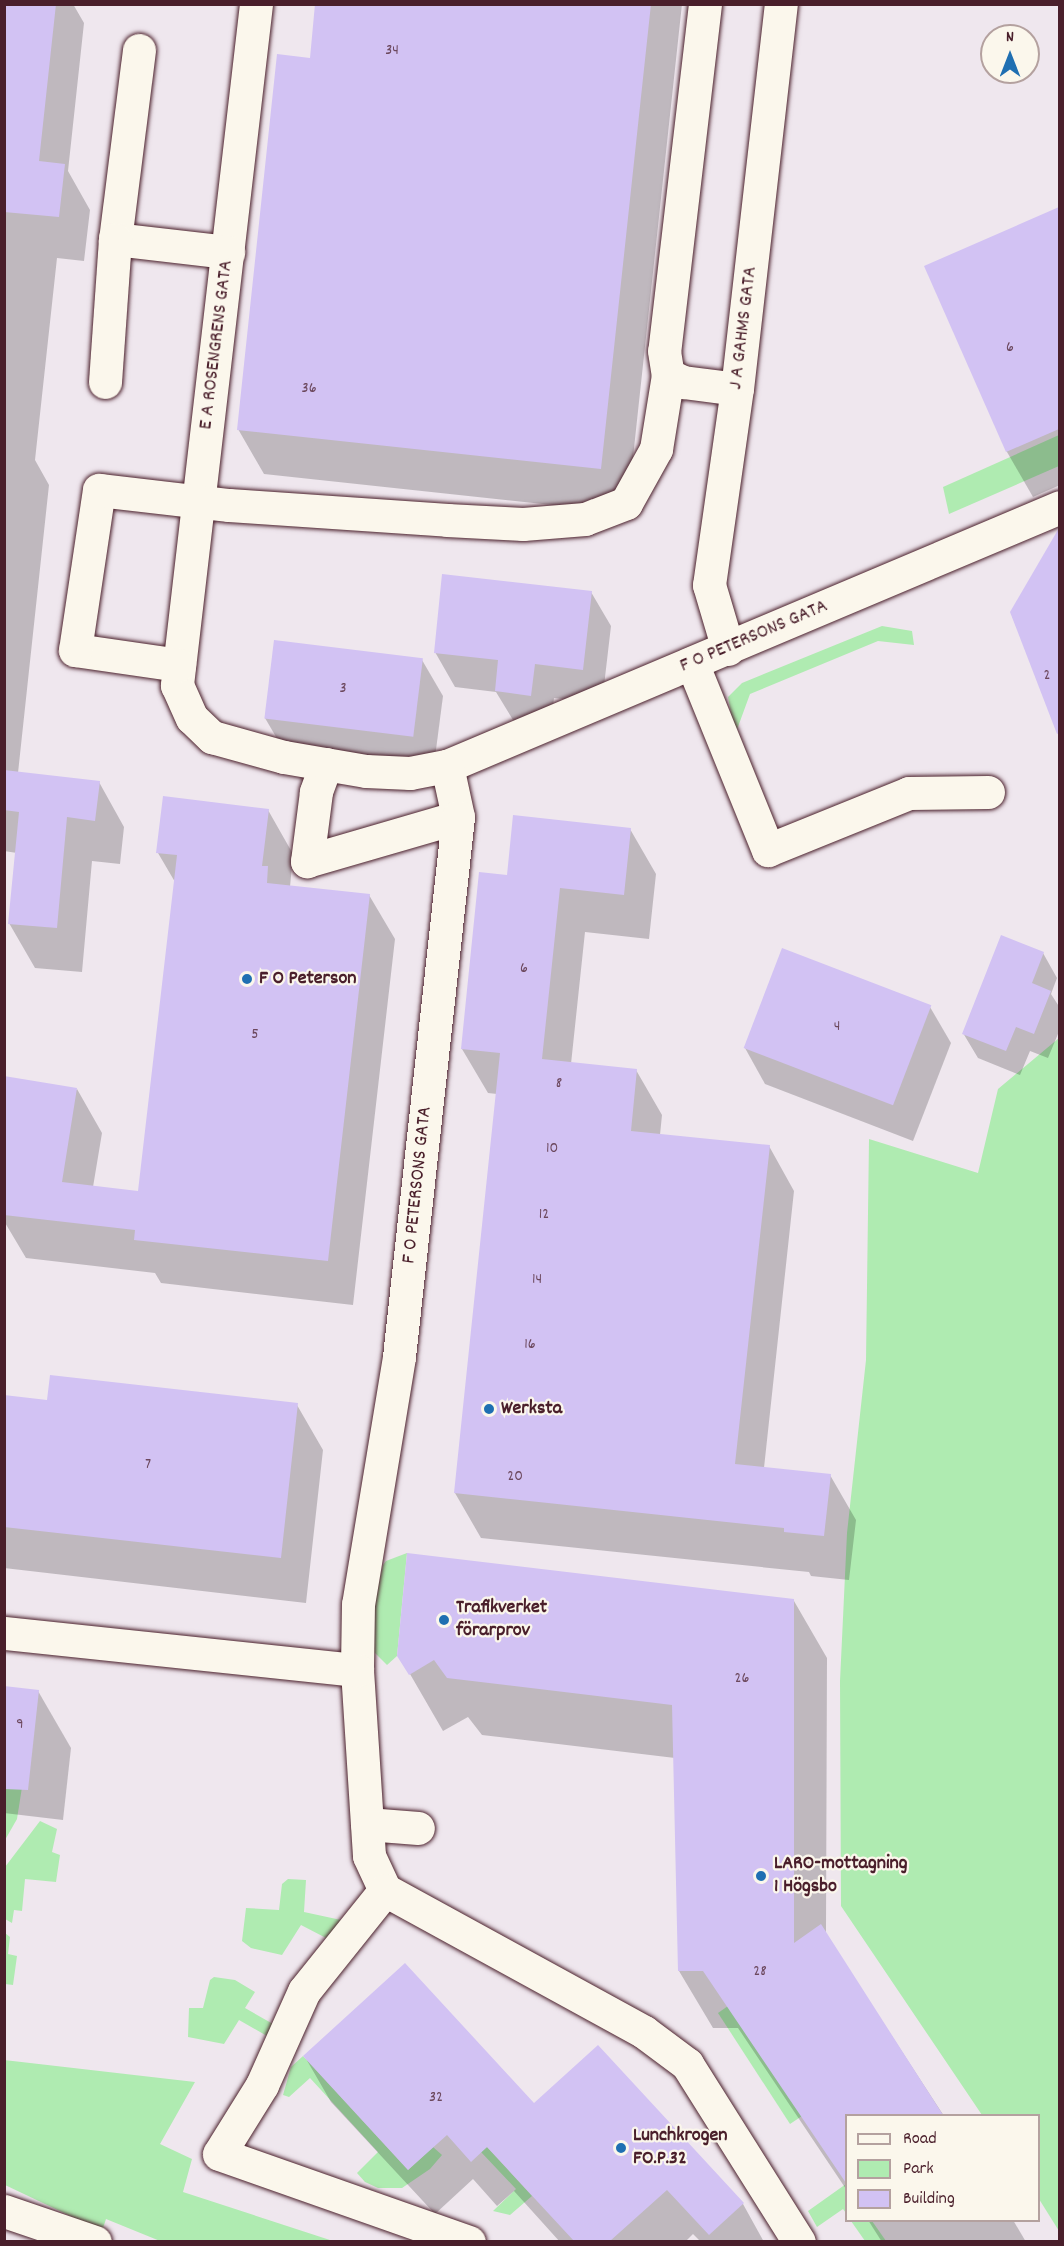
<!DOCTYPE html>
<html>
<head>
<meta charset="utf-8">
<style>
	body { margin:0 }
	#map { position:relative; width:1064px; height:2246px; overflow:hidden; background:#efe7ee; font-family:Dekko,sans-serif }
	div>[style] { position:absolute }
	[style*='--x'] { left:calc(var(--x)*1px); top:calc(var(--y)*1px); width:calc(var(--w)*1px); rotate:calc(var(--a)*1deg) }
	.green>* { inset:0; background:#afebb1 }
	.shadow>* { inset:0; background:#0003 }
	.building>* { inset:0; background:#d2c2f3; transform-origin:0 0 }
	.roads { filter:drop-shadow(0 0 2px #4a1f2b) drop-shadow(0 0 2px #4a1f2b) }
	.minor>* { height:33px; margin:-16.5px; padding:0 16.5px; transform-origin:16.5px; border-radius:16.5px; background:#fbf7ec }
	.dots>* { width:16px; height:16px; translate:-50% -50%; box-sizing:border-box; border:3px solid #fbf7ec; border-radius:50% }
	span { translate:-50% -50%; white-space:nowrap; text-align:center; line-height:1.15; -webkit-text-stroke:4.5px #fbf7ec; paint-order:stroke }
	.number-label { font-size:16px; color:#6c485d }
	.number-label span { -webkit-text-stroke-width:0 }
	.street-label { font-size:20px; color:#4a1f2b }
	.poi-label { font-size:20px; color:#4a1f2b; font-weight:700 }
	.left { translate:0 -50%; text-align:left }
	.frame { position:absolute; inset:0; border:6px solid #4a1f2b; pointer-events:none }
	.legend { position:absolute; left:845px; top:2114px; width:195px; height:108px; box-sizing:border-box; background:#fbf7ec; border:2px solid #b4a19f; margin:0; padding:8px 10px; list-style:none; font-size:18px; color:#4a1f2b }
	.legend li { display:flex; align-items:center; gap:12px; height:30px }
	.legend b { width:30px; border:2px solid #b4a19f }
	.north { position:absolute; left:980px; top:24px; width:60px; height:60px; box-sizing:border-box; background:#fbf7ec; border:2px solid #b4a19f; border-radius:50%; rotate:0deg; font-size:16px; font-weight:700; line-height:24px; text-align:center; color:#4a1f2b }
	.north::after { content:''; display:block; margin:auto; width:21px; height:27px; background:#1f6fb2; clip-path:polygon(50% 0,100% 100%,50% 72%,0 100%) }
</style>
</head>
<body>
<div id="map">
	<div class="green">
		<i style="clip-path:polygon(1059px 435px,1059px 466px,949px 514px,943px 487px)"></i>
		<i style="clip-path:polygon(882px 626px,912px 631px,914px 645px,878px 641px,750px 694px,735px 735px,728px 697px,742px 683px)"></i>
		<i style="clip-path:polygon(1059px 1038px,1059px 2231px,1039px 2199px,1038px 2116px,982px 2115px,841px 1906px,840px 1681px,847px 1533px,866px 1360px,869px 1139px,978px 1173px,998px 1089px)"></i>
		<i style="clip-path:polygon(407px 1553px,397px 1656px,387px 1665px,372px 1650px,373px 1609px,383px 1565px,386px 1561px)"></i>
		<i style="clip-path:polygon(5px 1765px,25px 1768px,17px 1819px,5px 1840px)"></i>
		<i style="clip-path:polygon(40px 1821px,57px 1829px,52px 1852px,60px 1855px,56px 1882px,25px 1879px,22px 1911px,14px 1910px,12px 1923px,5px 1919px,5px 1867px)"></i>
		<i style="clip-path:polygon(288px 1879px,306px 1880px,304px 1912px,341px 1920px,328px 1939px,301px 1925px,282px 1955px,251px 1948px,242px 1941px,246px 1908px,279px 1910px,282px 1884px)"></i>
		<i style="clip-path:polygon(5px 1933px,10px 1937px,8px 1954px,17px 1956px,13px 1985px,5px 1984px)"></i>
		<i style="clip-path:polygon(214px 1977px,235px 1980px,255px 1992px,245px 2008px,273px 2024px,267px 2036px,239px 2020px,224px 2044px,188px 2037px,189px 2008px,203px 2008px,210px 1980px)"></i>
		<i style="clip-path:polygon(728px 2006px,802px 2116px,790px 2124px,718px 2013px)"></i>
		<i style="clip-path:polygon(303px 2056px,408px 2170px,433px 2147px,442px 2155px,430px 2169px,402px 2188px,378px 2188px,365px 2182px,357px 2173px,378px 2152px,310px 2078px,289px 2097px,283px 2095px,291px 2067px)"></i>
		<i style="clip-path:polygon(4px 2060px,195px 2082px,160px 2144px,192px 2159px,183px 2192px,333px 2241px,160px 2241px,106px 2219px,102px 2231px,5px 2185px)"></i>
		<i style="clip-path:polygon(487px 2147px,532px 2196px,510px 2215px,493px 2211px,516px 2189px,481px 2152px)"></i>
		<i style="clip-path:polygon(846px 2184px,846px 2213px,843px 2209px,817px 2227px,808px 2211px)"></i>
		<i style="clip-path:polygon(851px 2221px,872px 2221px,886px 2241px,865px 2241px)"></i>
	</div>
	<div class="shadow">
		<i style="clip-path:polygon(4px 4px,73px 4px,84px 23px,68px 171px,90px 210px,84px 261px,57px 258px,35px 460px,49px 485px,18px 773px,99px 782px,124px 827px,120px 864px,92px 861px,82px 972px,35px 968px,9px 923px,17px 853px,4px 851px)"></i>
		<i style="clip-path:polygon(317px 4px,682px 4px,627px 513px,264px 474px,238px 429px,311px 60px)"></i>
		<i style="clip-path:polygon(1060px 208px,1060px 485px,1033px 497px,1007px 452px,926px 267px)"></i>
		<i style="clip-path:polygon(1060px 558px,1060px 736px,1011px 613px,1038px 566px)"></i>
		<i style="clip-path:polygon(591px 592px,611px 626px,602px 703px,554px 698px,550px 729px,516px 725px,496px 692px,455px 687px,435px 652px)"></i>
		<i style="clip-path:polygon(422px 660px,443px 696px,433px 773px,286px 754px,265px 718px)"></i>
		<i style="clip-path:polygon(268px 810px,293px 854px,290px 887px,369px 895px,395px 939px,353px 1305px,161px 1283px,155px 1273px,26px 1258px,4px 1221px,4px 1178px,77px 1089px,102px 1133px,93px 1187px,139px 1193px,175px 882px,158px 853px)"></i>
		<i style="clip-path:polygon(630px 829px,656px 874px,649px 939px,585px 932px,571px 1064px,636px 1070px,662px 1115px,660px 1135px,769px 1146px,794px 1191px,764px 1468px,830px 1475px,856px 1520px,849px 1580px,811px 1576px,809px 1572px,481px 1538px,455px 1493px,497px 1094px,488px 1093px,462px 1049px,508px 877px)"></i>
		<i style="clip-path:polygon(1043px 953px,1057px 978px,1051px 994px,1060px 1008px,1060px 1029px,1048px 1058px,1030px 1051px,1020px 1075px,978px 1058px,963px 1033px)"></i>
		<i style="clip-path:polygon(930px 1007px,951px 1043px,913px 1141px,765px 1084px,745px 1048px)"></i>
		<i style="clip-path:polygon(4px 1396px,49px 1401px,297px 1405px,323px 1450px,306px 1603px,4px 1568px)"></i>
		<i style="clip-path:polygon(794px 1601px,827px 1658px,826px 1935px,944px 2116px,846px 2116px,846px 2189px,738px 2028px,713px 2028px,679px 1971px,675px 1758px,482px 1735px,468px 1717px,443px 1731px,399px 1655px)"></i>
		<i style="clip-path:polygon(4px 1687px,38px 1691px,71px 1748px,63px 1820px,4px 1813px)"></i>
		<i style="clip-path:polygon(305px 2057px,534px 2105px,743px 2204px,764px 2242px,701px 2242px,693px 2234px,685px 2242px,560px 2242px,514px 2191px,497px 2206px,473px 2179px,435px 2214px,331px 2102px)"></i>
		<i style="clip-path:polygon(868px 2220px,1013px 2220px,1026px 2242px,882px 2242px)"></i>
	</div>
	<div class="building">
		<i style="clip-path:polygon(4px 4px,56px 4px,39px 161px,65px 164px,59px 217px,4px 212px)"></i>
		<i style="clip-path:polygon(315px 4px,651px 4px,601px 469px,237px 430px,277px 54px,310px 58px)"></i>
		<i style="clip-path:polygon(1059px 207px,1059px 429px,1006px 452px,924px 266px)"></i>
		<i style="clip-path:polygon(1059px 528px,1059px 733px,1057px 734px,1010px 612px)"></i>
		<i style="clip-path:polygon(442px 574px,592px 591px,583px 670px,535px 664px,531px 696px,495px 691px,498px 660px,434px 653px)"></i>
		<i style="left:274px;top:640px;width:150px;height:79px;rotate:7deg"></i>
		<i style="clip-path:polygon(4px 770px,100px 781px,95px 821px,67px 817px,57px 928px,8px 924px,19px 812px,4px 810px)"></i>
		<i style="clip-path:polygon(163px 796px,269px 809px,262px 866px,268px 866px,267px 883px,370px 894px,328px 1261px,134px 1240px,135px 1230px,4px 1215px,4px 1076px,77px 1088px,62px 1182px,138px 1191px,177px 855px,156px 853px)"></i>
		<i style="clip-path:polygon(513px 815px,631px 828px,624px 895px,560px 888px,542px 1059px,637px 1069px,631px 1131px,770px 1145px,735px 1464px,831px 1474px,824px 1536px,784px 1532px,784px 1528px,454px 1493px,500px 1053px,461px 1049px,479px 872px,507px 875px)"></i>
		<i style="clip-path:polygon(1001px 935px,1044px 952px,1032px 983px,1051px 991px,1034px 1034px,1016px 1027px,1006px 1051px,962px 1034px)"></i>
		<i style="left:782px;top:948px;width:160px;height:107px;rotate:21deg"></i>
		<i style="clip-path:polygon(50px 1375px,298px 1403px,281px 1558px,4px 1527px,4px 1395px,47px 1400px)"></i>
		<i style="clip-path:polygon(407px 1553px,794px 1599px,794px 1943px,821px 1924px,943px 2115px,846px 2115px,846px 2183px,703px 1971px,678px 1971px,672px 1705px,447px 1678px,434px 1660px,409px 1675px,397px 1656px)"></i>
		<i style="clip-path:polygon(4px 1686px,39px 1690px,28px 1790px,4px 1789px)"></i>
		<i style="clip-path:polygon(405px 1963px,534px 2103px,598px 2045px,744px 2203px,709px 2235px,667px 2190px,610px 2241px,574px 2241px,487px 2147px,471px 2162px,447px 2135px,408px 2170px,303px 2056px)"></i>
	</div>
	<div class="roads">
		<div class="minor">
			<i style="--x:256;--y:4;--w:686;--a:96.62"></i>
			<i style="--x:177;--y:685;--w:36;--a:66"></i>
			<i style="--x:192;--y:718;--w:28;--a:44"></i>
			<i style="--x:212;--y:737;--w:75;--a:15.5"></i>
			<i style="--x:284;--y:757;--w:83;--a:9.7"></i>
			<i style="--x:366;--y:771;--w:44;--a:2.6"></i>
			<i style="--x:410;--y:773;--w:38;--a:-11"></i>
			<i style="--x:447;--y:766;--w:665;--a:-22.9"></i>
			<i style="--x:705;--y:4;--w:349;--a:96.7"></i>
			<i style="--x:664;--y:351;--w:24;--a:81"></i>
			<i style="--x:668;--y:375;--w:17;--a:25"></i>
			<i style="--x:683;--y:382;--w:54;--a:7.4"></i>
			<i style="--x:139;--y:50;--w:191;--a:97.2"></i>
			<i style="--x:115;--y:239;--w:114;--a:6.6"></i>
			<i style="--x:105;--y:382;--w:143;--a:-86"></i>
			<i style="--x:728;--y:649;--w:67;--a:-106.5"></i>
			<i style="--x:709;--y:585;--w:198;--a:-81.9"></i>
			<i style="--x:737;--y:389;--w:388;--a:-83.5"></i>
			<i style="--x:692;--y:663;--w:202;--a:67.9"></i>
			<i style="--x:768;--y:850;--w:152;--a:-22"></i>
			<i style="--x:909;--y:793;--w:79;--a:-0.7"></i>
			<i style="--x:179;--y:665;--w:105;--a:-171.8"></i>
			<i style="--x:75;--y:650;--w:162;--a:-81.5"></i>
			<i style="--x:99;--y:490;--w:131;--a:6.6"></i>
			<i style="--x:229;--y:505;--w:219;--a:3.9"></i>
			<i style="--x:447;--y:520;--w:76;--a:3"></i>
			<i style="--x:523;--y:524;--w:62;--a:-4.6"></i>
			<i style="--x:585;--y:519;--w:44;--a:-21.3"></i>
			<i style="--x:626;--y:503;--w:62;--a:-60.9"></i>
			<i style="--x:656;--y:449;--w:75;--a:-80.8"></i>
			<i style="--x:326;--y:764;--w:30;--a:110"></i>
			<i style="--x:316;--y:792;--w:70;--a:97.4"></i>
			<i style="--x:307;--y:861;--w:157;--a:-16.2"></i>
			<i style="--x:447;--y:766;--w:52;--a:77.8"></i>
			<i style="--x:458;--y:817;--w:543;--a:96.24"></i>
			<i style="--x:399;--y:1357;--w:250;--a:99.4"></i>
			<i style="--x:358;--y:1604;--w:66;--a:90.9"></i>
			<i style="--x:357;--y:1670;--w:186;--a:86.3"></i>
			<i style="--x:369;--y:1856;--w:38;--a:65"></i>
			<i style="--x:385;--y:1890;--w:295;--a:28.7"></i>
			<i style="--x:644;--y:2032;--w:54;--a:36.7"></i>
			<i style="--x:687;--y:2064;--w:210;--a:57.8"></i>
			<i style="--x:4;--y:1633;--w:355;--a:6"></i>
			<i style="--x:367;--y:1824;--w:51;--a:4.5"></i>
			<i style="--x:385;--y:1890;--w:129;--a:128.7"></i>
			<i style="--x:304;--y:1991;--w:103;--a:114.1"></i>
			<i style="--x:262;--y:2085;--w:81;--a:121.9"></i>
			<i style="--x:219;--y:2154;--w:265;--a:19.4"></i>
			<i style="--x:4;--y:2211;--w:96;--a:18.8"></i>
		</div>
	</div>
	<div class="dots">
		<i style="left:247px;top:979px;background:#1f6fb2"></i>
		<i style="left:489px;top:1409px;background:#1f6fb2"></i>
		<i style="left:444px;top:1620px;background:#1f6fb2"></i>
		<i style="left:761px;top:1876px;background:#1f6fb2"></i>
		<i style="left:621px;top:2148px;background:#1f6fb2"></i>
	</div>
	<div class="number-label">
		<span style="left:392px;top:51px">34</span>
		<span style="left:1010px;top:348px">6</span>
		<span style="left:309px;top:389px">36</span>
		<span style="left:1047px;top:676px">2</span>
		<span style="left:343px;top:689px">3</span>
		<span style="left:524px;top:969px">6</span>
		<span style="left:837px;top:1027px">4</span>
		<span style="left:255px;top:1035px">5</span>
		<span style="left:559px;top:1084px">8</span>
		<span style="left:552px;top:1149px">10</span>
		<span style="left:544px;top:1215px">12</span>
		<span style="left:537px;top:1280px">14</span>
		<span style="left:530px;top:1345px">16</span>
		<span style="left:148px;top:1465px">7</span>
		<span style="left:515px;top:1477px">20</span>
		<span style="left:742px;top:1679px">26</span>
		<span style="left:20px;top:1725px">9</span>
		<span style="left:760px;top:1972px">28</span>
		<span style="left:436px;top:2098px">32</span>
	</div>
	<div class="street-label">
		<span style="left:744px;top:328px;rotate:-83deg">J A GAHMS GATA</span>
		<span style="left:217px;top:345px;rotate:-83deg">E A ROSENGRENS GATA</span>
		<span style="left:754px;top:637px;rotate:-23deg">F O PETERSONS GATA</span>
		<span style="left:418px;top:1185px;rotate:-84deg">F O PETERSONS GATA</span>
	</div>
	<div class="poi-label">
		<span class="left" style="left:259px;top:979px">F O Peterson</span>
		<span class="left" style="left:501px;top:1409px">Werksta</span>
		<span class="left" style="left:456px;top:1620px">Trafikverket<br>förarprov</span>
		<span class="left" style="left:774px;top:1876px">LARO-mottagning<br>1 Högsbo</span>
		<span class="left" style="left:633px;top:2148px">Lunchkrogen<br>FO.P.32</span>
	</div>
	<div class="frame"></div>
	<ul class="legend">
	<li><b style="height:8px;background:#fbf7ec"></b>Road</li>
	<li><b style="height:16px;background:#afebb1"></b>Park</li>
	<li><b style="height:16px;background:#d2c2f3"></b>Building</li>
	</ul>
	<div class="north">N</div>
</div>
</body>
</html>
